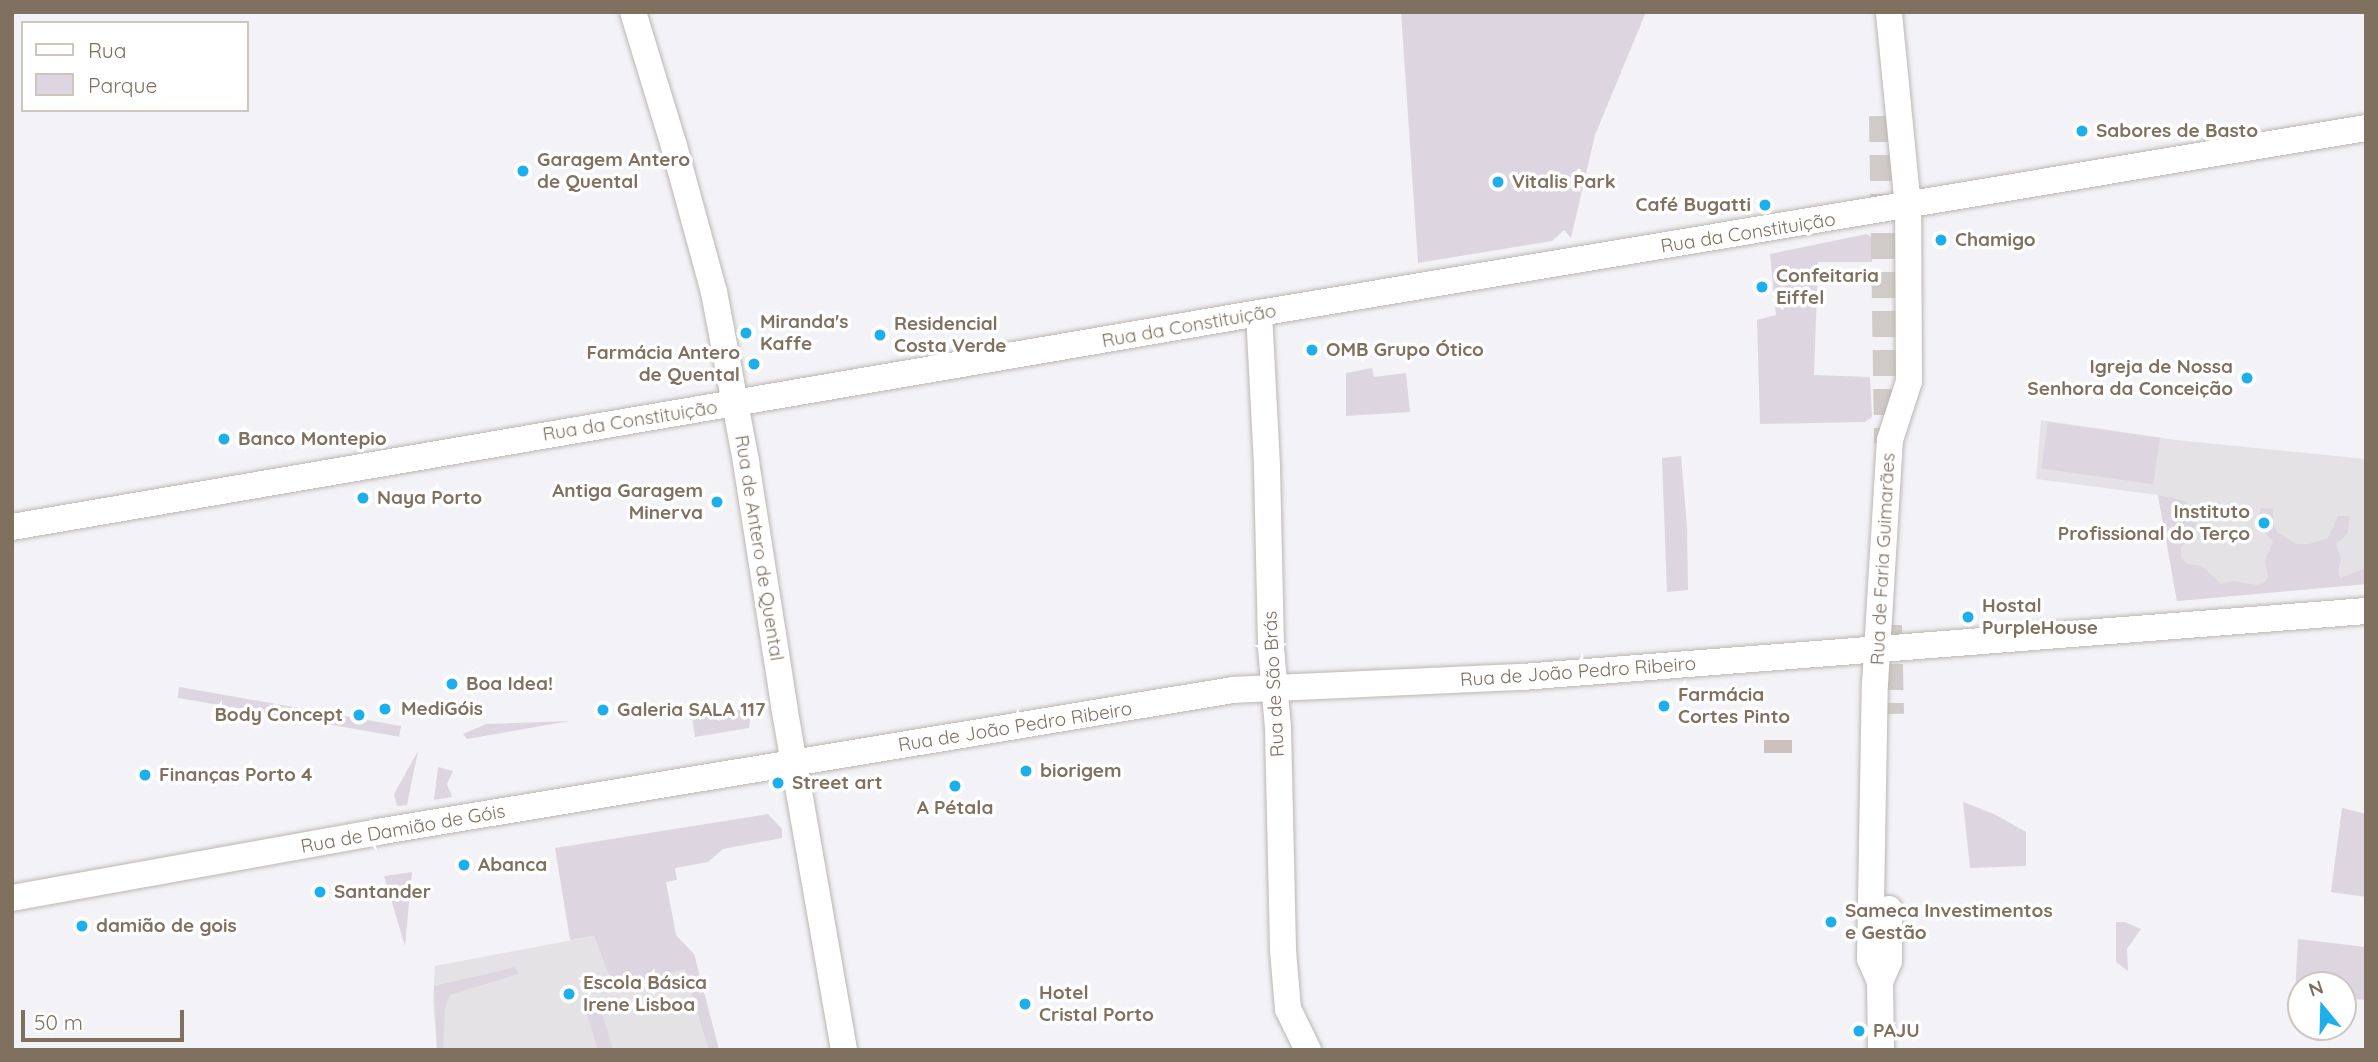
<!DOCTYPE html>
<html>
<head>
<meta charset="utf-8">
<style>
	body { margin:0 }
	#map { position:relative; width:2378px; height:1062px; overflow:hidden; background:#f3f2f6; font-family:Quicksand,sans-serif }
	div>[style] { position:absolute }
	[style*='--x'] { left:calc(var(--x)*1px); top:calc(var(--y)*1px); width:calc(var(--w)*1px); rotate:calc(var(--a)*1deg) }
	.built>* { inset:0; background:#e4e2e4 }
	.green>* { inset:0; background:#ddd6e0; transform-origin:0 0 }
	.water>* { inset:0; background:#ccc1bc; transform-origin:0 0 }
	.secondary-tunnel>* { height:26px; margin-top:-13px; transform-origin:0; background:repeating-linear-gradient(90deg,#d0cbc9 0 26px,transparent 0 39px) }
	.roads { filter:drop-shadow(0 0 2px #bcb6b1) drop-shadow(0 0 2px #bcb6b1) }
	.secondary>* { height:26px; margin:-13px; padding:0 13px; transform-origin:13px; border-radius:13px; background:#fff }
	.dots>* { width:19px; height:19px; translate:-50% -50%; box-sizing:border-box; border:4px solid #fff; border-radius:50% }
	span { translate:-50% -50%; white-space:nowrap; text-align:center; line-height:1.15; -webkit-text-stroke:7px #fff; paint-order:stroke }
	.poi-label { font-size:19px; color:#7f7060; font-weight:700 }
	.left { translate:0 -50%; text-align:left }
	.right { translate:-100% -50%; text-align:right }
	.street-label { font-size:19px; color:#7f7060 }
	.frame { position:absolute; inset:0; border:14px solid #7f7060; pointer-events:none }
	.legend { position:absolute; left:21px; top:21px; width:228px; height:91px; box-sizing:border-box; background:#fff; border:2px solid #ccc6bf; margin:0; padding:9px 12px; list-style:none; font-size:21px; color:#7f7060 }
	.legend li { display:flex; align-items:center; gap:14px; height:35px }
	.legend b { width:35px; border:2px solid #ccc6bf }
	.north { position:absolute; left:2287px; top:971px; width:70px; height:70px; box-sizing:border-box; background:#fff; border:2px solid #ccc6bf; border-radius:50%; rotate:341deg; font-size:19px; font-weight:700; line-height:28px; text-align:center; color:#7f7060 }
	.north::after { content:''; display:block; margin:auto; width:24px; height:32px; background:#1dafec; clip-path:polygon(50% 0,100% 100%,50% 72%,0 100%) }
	.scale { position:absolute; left:21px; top:1010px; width:163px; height:32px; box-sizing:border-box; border:4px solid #7f7060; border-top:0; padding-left:9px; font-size:21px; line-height:24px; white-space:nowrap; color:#7f7060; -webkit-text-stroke:5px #fff; paint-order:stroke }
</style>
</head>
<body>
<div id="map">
	<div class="built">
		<i style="clip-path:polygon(2041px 420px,2176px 440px,2366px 459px,2366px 584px,2177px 601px,2158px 495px,2036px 479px)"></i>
		<i style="clip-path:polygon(594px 936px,603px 952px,694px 954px,719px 1050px,437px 1050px,433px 1002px,435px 966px)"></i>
	</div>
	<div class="green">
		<i style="clip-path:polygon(1401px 12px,1646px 12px,1595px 135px,1571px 238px,1564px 230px,1552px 241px,1418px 263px)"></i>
		<i style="clip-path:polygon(1867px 234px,1873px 239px,1872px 262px,1818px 262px,1814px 375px,1870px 377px,1872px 417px,1865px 422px,1760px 424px,1757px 320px,1776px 315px,1770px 254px)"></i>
		<i style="clip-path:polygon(1372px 368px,1374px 377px,1406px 373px,1410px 412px,1346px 416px,1346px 373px)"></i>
		<i style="left:2048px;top:422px;width:113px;height:47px;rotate:8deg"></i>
		<i style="clip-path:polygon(1681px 456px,1687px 526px,1688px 590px,1667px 592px,1662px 458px)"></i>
		<i style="clip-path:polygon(2158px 495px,2186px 501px,2197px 522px,2193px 533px,2181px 547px,2181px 558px,2187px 564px,2202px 566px,2221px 584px,2234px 581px,2257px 585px,2264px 583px,2268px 577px,2265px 560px,2273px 542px,2257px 523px,2261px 508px,2273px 509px,2273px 522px,2277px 532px,2297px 544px,2309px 544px,2328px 538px,2338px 516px,2350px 516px,2348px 533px,2336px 544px,2341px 559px,2338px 571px,2340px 578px,2366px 568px,2366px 584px,2177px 601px)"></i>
		<i style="clip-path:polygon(752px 708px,749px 728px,695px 737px,692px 717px)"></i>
		<i style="clip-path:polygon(570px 721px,467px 739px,463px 734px,486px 724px)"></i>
		<i style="left:401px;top:726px;width:11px;height:225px;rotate:100deg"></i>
		<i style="clip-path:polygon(418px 751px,407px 805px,397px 806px,394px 794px)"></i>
		<i style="clip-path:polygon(438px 767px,453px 771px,447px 784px,452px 797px,434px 800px)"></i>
		<i style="clip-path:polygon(1963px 802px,1994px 814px,2026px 832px,2026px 866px,1970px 868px)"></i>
		<i style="clip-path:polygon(2342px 808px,2366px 814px,2366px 897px,2331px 892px)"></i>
		<i style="clip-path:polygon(768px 814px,782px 829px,782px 838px,723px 849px,708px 862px,675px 868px,677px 880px,666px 882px,676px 935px,694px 954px,719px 1050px,709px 1050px,684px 969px,615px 990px,594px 936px,570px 940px,555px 848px)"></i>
		<i style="clip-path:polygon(412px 872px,405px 946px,384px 876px)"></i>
		<i style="clip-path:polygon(2116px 922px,2125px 922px,2141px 929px,2127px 949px,2128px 971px,2116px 962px)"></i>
		<i style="clip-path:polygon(2298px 939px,2366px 947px,2366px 1000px,2343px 998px,2343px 985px,2301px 985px,2301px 994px,2295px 993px)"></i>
		<i style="clip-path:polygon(516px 967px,518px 974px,450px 995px,445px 1009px,443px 1050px,437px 1050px,434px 986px)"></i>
		<i style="clip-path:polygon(600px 1006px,613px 1050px,598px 1050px,586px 1011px)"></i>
	</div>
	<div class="water">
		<i style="left:1792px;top:740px;width:13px;height:28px;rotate:90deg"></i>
	</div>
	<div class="secondary-tunnel">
		<i style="--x:1882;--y:116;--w:327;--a:89.1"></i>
		<i style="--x:1889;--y:625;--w:89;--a:88.7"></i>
	</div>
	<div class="roads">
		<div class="secondary">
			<i style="--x:633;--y:12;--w:140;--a:73"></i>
			<i style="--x:674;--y:146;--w:151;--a:74.7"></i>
			<i style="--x:714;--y:292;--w:173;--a:79.3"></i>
			<i style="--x:746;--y:462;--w:247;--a:81.1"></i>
			<i style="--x:784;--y:706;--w:349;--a:80.1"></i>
			<i style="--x:1259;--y:313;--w:155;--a:87"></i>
			<i style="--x:1267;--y:468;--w:180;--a:88.7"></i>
			<i style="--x:1271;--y:648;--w:80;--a:85"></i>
			<i style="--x:1278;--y:728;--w:222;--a:88.7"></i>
			<i style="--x:1283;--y:950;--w:59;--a:85.2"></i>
			<i style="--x:1288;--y:1009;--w:46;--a:64"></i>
			<i style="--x:12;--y:527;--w:1265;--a:-9.74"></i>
			<i style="--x:1259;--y:313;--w:1122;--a:-9.49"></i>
			<i style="--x:12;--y:898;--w:371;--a:-10.2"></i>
			<i style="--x:377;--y:832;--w:868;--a:-9.42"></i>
			<i style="--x:1233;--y:690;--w:289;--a:-2.6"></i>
			<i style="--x:1522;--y:677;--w:847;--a:-4.47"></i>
			<i style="--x:1880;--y:982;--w:23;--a:-67"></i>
			<i style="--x:1889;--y:961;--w:52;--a:-90"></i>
			<i style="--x:1881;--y:1050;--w:68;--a:-90.8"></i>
			<i style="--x:1880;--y:982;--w:25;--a:-113"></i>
			<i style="--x:1870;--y:959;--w:275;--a:-89"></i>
			<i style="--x:1875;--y:684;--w:244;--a:-86.5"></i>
			<i style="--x:1890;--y:440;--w:62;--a:-72.1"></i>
			<i style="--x:1909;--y:381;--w:174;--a:-90.3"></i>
			<i style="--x:1908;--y:207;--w:196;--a:-95.6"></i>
		</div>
	</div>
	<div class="dots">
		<i style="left:2082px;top:131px;background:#1dafec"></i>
		<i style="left:523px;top:171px;background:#1dafec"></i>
		<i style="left:1498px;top:182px;background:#1dafec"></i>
		<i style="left:1765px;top:205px;background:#1dafec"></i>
		<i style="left:1941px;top:240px;background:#1dafec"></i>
		<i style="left:1762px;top:287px;background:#1dafec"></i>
		<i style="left:746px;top:333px;background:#1dafec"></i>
		<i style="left:880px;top:335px;background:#1dafec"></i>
		<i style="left:1312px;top:350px;background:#1dafec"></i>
		<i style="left:754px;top:364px;background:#1dafec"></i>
		<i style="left:2247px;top:378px;background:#1dafec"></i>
		<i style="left:224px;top:439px;background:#1dafec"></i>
		<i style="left:363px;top:498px;background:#1dafec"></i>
		<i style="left:717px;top:502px;background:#1dafec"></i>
		<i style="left:2264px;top:523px;background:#1dafec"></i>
		<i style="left:1968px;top:617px;background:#1dafec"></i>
		<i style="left:452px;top:684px;background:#1dafec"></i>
		<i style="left:1664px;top:706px;background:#1dafec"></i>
		<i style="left:385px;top:709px;background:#1dafec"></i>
		<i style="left:603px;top:710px;background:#1dafec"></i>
		<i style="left:359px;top:715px;background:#1dafec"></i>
		<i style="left:1026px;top:771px;background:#1dafec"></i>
		<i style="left:145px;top:775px;background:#1dafec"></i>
		<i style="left:778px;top:783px;background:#1dafec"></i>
		<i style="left:955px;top:786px;background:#1dafec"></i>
		<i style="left:464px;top:865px;background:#1dafec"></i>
		<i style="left:320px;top:892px;background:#1dafec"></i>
		<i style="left:1831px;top:922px;background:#1dafec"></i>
		<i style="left:82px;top:926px;background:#1dafec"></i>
		<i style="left:569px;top:994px;background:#1dafec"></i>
		<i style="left:1025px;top:1004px;background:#1dafec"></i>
		<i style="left:1859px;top:1031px;background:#1dafec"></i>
	</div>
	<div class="poi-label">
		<span class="left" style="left:2096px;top:131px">Sabores de Basto</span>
		<span class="left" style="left:537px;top:171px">Garagem Antero<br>de Quental</span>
		<span class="left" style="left:1512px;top:182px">Vitalis Park</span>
		<span class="right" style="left:1751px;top:205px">Café Bugatti</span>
		<span class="left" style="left:1955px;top:240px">Chamigo</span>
		<span class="left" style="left:1776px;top:287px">Confeitaria<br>Eiffel</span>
		<span class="left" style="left:760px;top:333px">Miranda's<br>Kaffe</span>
		<span class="left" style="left:894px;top:335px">Residencial<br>Costa Verde</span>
		<span class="left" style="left:1326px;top:350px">OMB Grupo Ótico</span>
		<span class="right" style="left:740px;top:364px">Farmácia Antero<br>de Quental</span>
		<span class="right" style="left:2233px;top:378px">Igreja de Nossa<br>Senhora da Conceição</span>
		<span class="left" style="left:238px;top:439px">Banco Montepio</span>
		<span class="right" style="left:703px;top:502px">Antiga Garagem<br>Minerva</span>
		<span class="left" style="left:377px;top:498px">Naya Porto</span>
		<span class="right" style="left:2250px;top:523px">Instituto<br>Profissional do Terço</span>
		<span class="left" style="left:1982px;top:617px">Hostal<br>PurpleHouse</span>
		<span class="left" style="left:466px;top:684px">Boa Idea!</span>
		<span class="left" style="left:1678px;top:706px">Farmácia<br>Cortes Pinto</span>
		<span class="left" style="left:401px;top:709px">MediGóis</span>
		<span class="left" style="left:617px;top:710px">Galeria SALA 117</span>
		<span class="right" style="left:343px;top:715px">Body Concept</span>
		<span class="left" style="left:1040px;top:771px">biorigem</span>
		<span class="left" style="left:159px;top:775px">Finanças Porto 4</span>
		<span class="left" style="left:792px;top:783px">Street art</span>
		<span style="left:955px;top:808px">A Pétala</span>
		<span class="left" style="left:478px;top:865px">Abanca</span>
		<span class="left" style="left:334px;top:892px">Santander</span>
		<span class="left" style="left:1845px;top:922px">Sameca Investimentos<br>e Gestão</span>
		<span class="left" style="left:96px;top:926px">damião de gois</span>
		<span class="left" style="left:583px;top:994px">Escola Básica<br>Irene Lisboa</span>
		<span class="left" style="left:1039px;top:1004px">Hotel<br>Cristal Porto</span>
		<span class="left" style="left:1873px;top:1031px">PAJU</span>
	</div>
	<div class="street-label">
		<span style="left:1748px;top:233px;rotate:-9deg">Rua da Constituição</span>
		<span style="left:1189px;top:326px;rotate:-10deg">Rua da Constituição</span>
		<span style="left:630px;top:421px;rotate:-9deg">Rua da Constituição</span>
		<span style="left:759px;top:548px;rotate:81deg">Rua de Antero de Quental</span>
		<span style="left:1883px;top:559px;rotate:-87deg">Rua de Faria Guimarães</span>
		<span style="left:1578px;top:672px;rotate:-4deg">Rua de João Pedro Ribeiro</span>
		<span style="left:1274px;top:684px;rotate:-93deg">Rua de São Brás</span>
		<span style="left:1015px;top:727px;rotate:-9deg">Rua de João Pedro Ribeiro</span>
		<span style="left:403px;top:829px;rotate:-10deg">Rua de Damião de Góis</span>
	</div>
	<div class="frame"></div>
	<ul class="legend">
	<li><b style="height:9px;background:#fff"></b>Rua</li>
	<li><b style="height:19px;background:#ddd6e0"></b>Parque</li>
	</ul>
	<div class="north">N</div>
	<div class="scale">50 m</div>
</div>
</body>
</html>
